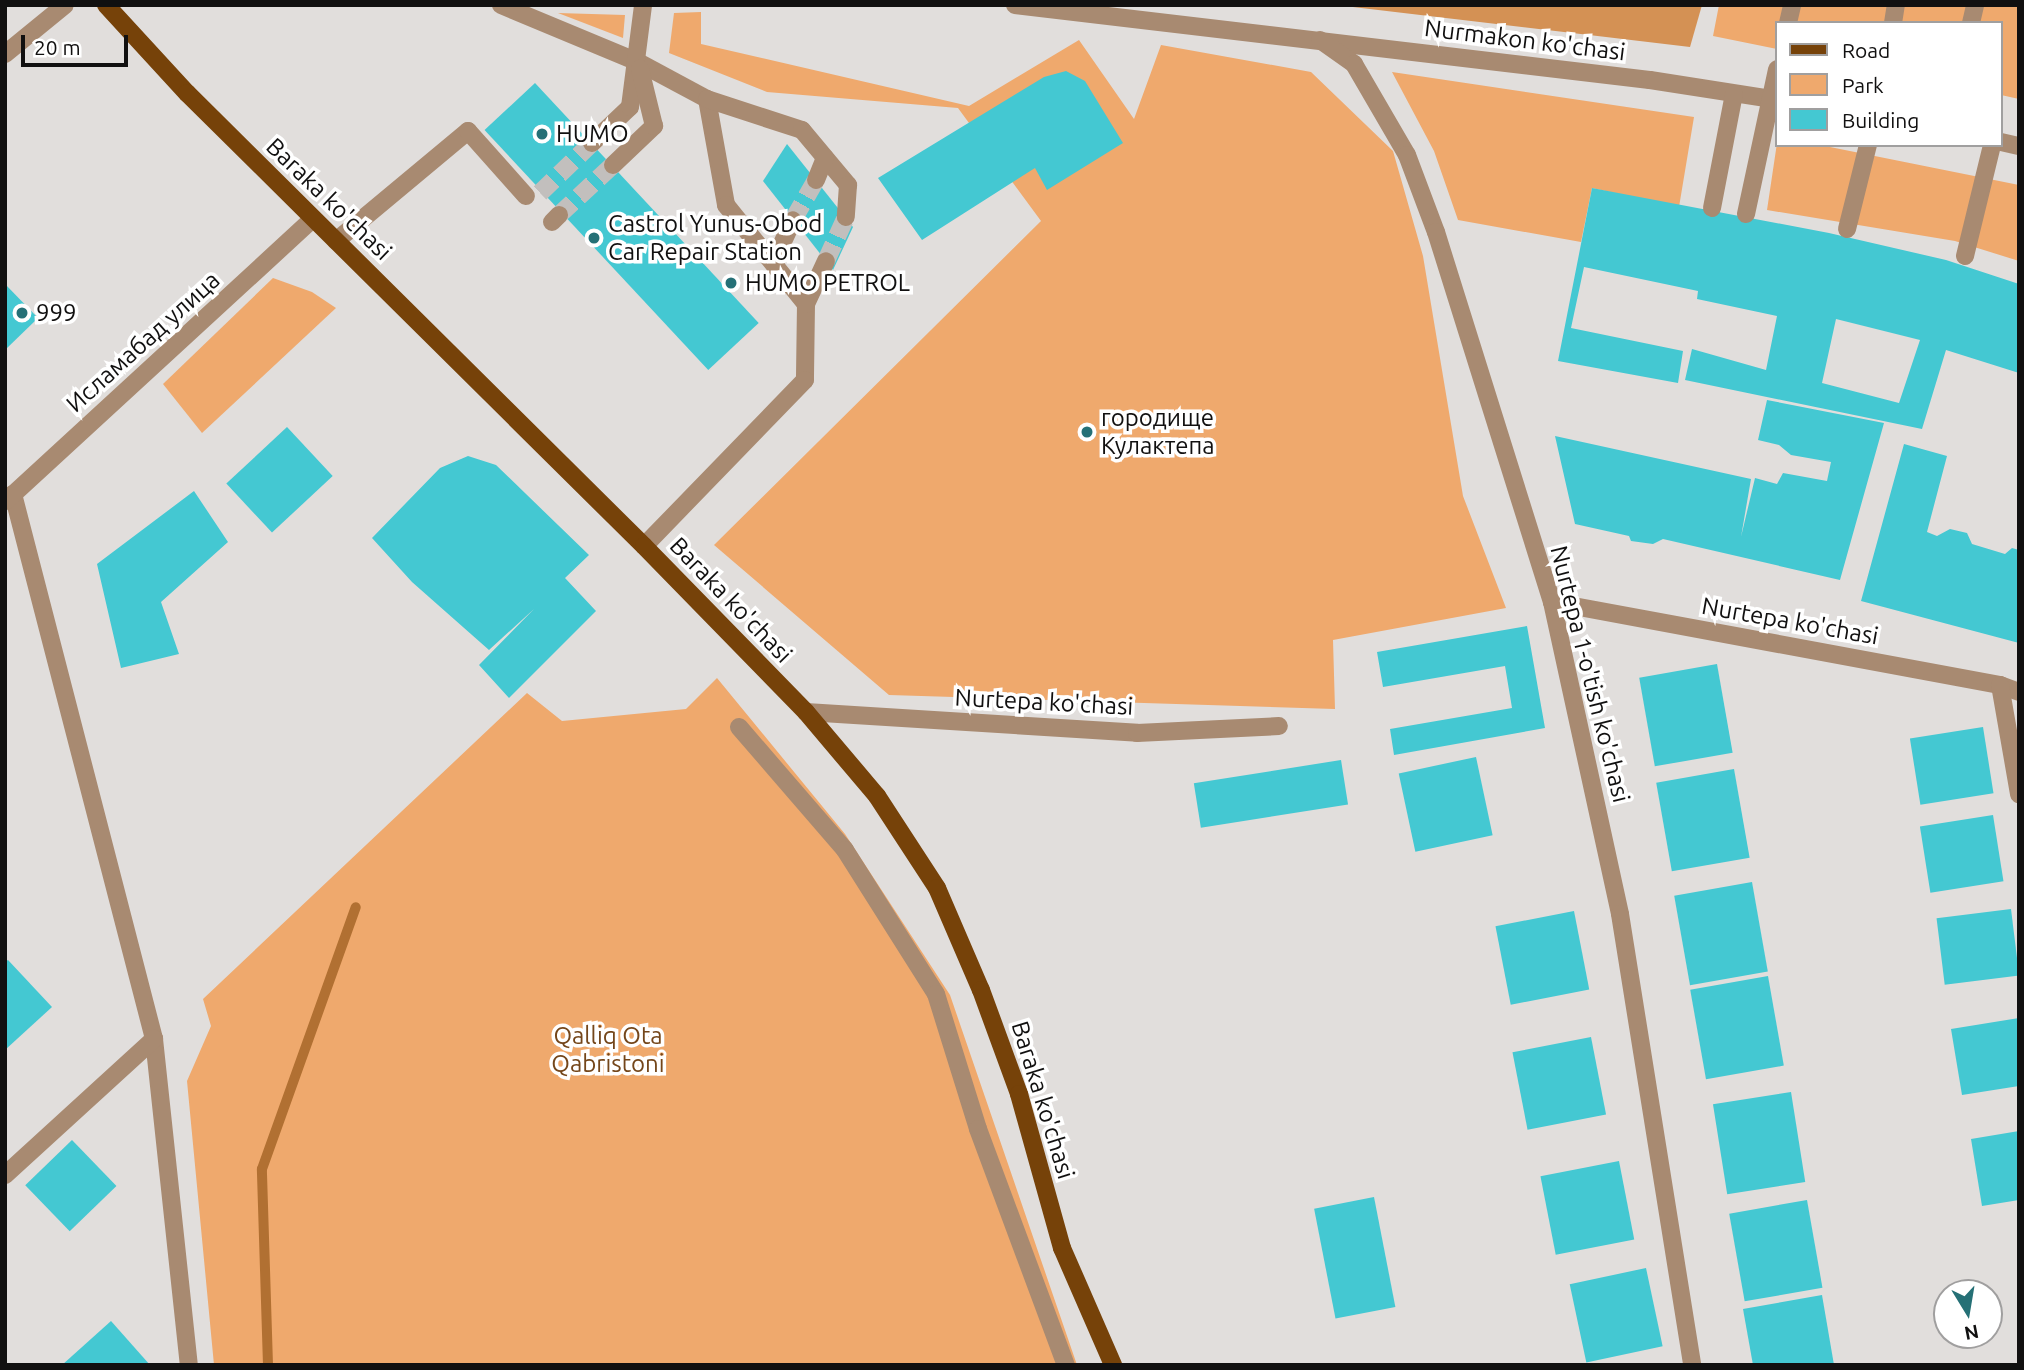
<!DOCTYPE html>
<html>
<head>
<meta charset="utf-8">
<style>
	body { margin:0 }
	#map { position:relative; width:2024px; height:1370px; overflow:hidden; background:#e1dedc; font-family:Ubuntu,sans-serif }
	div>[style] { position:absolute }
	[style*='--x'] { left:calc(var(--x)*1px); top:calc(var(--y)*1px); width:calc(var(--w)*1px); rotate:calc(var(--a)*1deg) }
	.green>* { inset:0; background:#efa96d }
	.forest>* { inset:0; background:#d49154 }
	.stream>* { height:10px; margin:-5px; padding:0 5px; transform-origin:5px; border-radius:5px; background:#b17032 }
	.building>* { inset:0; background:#44c8d2; transform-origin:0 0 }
	.minor-tunnel>* { height:18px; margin-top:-9px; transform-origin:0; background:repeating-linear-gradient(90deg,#c2bfbd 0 18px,transparent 0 27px) }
	.minor>* { height:18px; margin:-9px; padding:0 9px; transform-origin:9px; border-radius:9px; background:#a88a71 }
	.major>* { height:18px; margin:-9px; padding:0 9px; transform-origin:9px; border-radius:9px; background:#764209 }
	.dots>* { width:19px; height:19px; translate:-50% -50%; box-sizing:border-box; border:4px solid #fff; border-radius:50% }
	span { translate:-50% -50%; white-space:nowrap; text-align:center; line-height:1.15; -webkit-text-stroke:7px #fff; paint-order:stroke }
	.street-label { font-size:24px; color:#111010 }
	.poi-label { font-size:24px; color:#111010 }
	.left { translate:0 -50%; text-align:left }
	.park-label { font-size:24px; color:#74461a }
	.frame { position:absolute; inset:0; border:7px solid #111010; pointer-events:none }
	.legend { position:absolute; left:1775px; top:21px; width:228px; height:126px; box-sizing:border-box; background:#fff; border:2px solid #a09f9f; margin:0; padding:9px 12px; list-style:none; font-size:21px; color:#111010 }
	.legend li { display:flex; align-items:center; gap:14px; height:35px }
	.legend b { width:35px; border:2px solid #a09f9f }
	.north { position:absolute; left:1933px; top:1279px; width:70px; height:70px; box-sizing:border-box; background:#fff; border:2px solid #a09f9f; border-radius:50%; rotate:169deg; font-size:19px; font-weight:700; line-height:28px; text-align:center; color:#111010 }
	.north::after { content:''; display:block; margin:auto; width:24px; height:32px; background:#257076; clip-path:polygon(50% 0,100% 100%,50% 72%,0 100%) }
	.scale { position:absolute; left:21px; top:35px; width:107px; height:32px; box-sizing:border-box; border:4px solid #111010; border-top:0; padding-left:9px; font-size:21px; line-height:24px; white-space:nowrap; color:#111010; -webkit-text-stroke:5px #fff; paint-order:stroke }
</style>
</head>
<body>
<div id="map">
	<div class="green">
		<i style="clip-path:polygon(1719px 5px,2019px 5px,2019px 99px,2001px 95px,2001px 23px,1777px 23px,1777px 49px,1713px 36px)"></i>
		<i style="clip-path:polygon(701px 12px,701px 44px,969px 106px,1079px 40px,1134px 119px,1161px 45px,1311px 72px,1393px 151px,1423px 256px,1463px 496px,1506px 608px,1333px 640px,1335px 709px,889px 695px,714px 545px,1041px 221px,958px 108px,767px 92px,669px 53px,674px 13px)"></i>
		<i style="clip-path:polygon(558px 13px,625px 15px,623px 38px)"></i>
		<i style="clip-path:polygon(1392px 72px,1694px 117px,1679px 207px,1592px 188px,1581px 242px,1458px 220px,1434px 151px)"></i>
		<i style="clip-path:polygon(1777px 143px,1820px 145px,2019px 185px,2019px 261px,1955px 241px,1767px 210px)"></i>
		<i style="clip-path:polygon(273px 278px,312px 292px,336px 308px,202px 433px,163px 384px)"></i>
		<i style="clip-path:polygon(717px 678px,845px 834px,950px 995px,1077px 1365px,214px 1365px,187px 1081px,211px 1026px,203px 999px,527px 693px,562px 721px,686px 709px)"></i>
	</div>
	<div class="forest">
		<i style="clip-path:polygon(1336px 5px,1702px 5px,1690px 47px)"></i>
	</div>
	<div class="stream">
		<i style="--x:268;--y:1365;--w:196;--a:-91.8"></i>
		<i style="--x:262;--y:1169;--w:278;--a:-70.3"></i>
	</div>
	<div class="building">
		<i style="clip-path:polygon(1066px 71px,1085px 81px,1123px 143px,1047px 190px,1035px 168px,922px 240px,878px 178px,1044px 77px)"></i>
		<i style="left:535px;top:83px;width:328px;height:69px;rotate:47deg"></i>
		<i style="clip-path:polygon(787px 144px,853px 227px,833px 270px,763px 181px)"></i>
		<i style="clip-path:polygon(evenodd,1592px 188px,1829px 233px,1946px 260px,2019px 284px,2019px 373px,1946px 350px,1922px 429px,1685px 380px,1692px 349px,1766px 370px,1777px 316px,1697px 299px,1698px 291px,1584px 267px,1571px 328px,1683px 351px,1678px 383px,1558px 361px,1592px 188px,1836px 319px,1920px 340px,1899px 403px,1822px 383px,1836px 319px)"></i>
		<i style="clip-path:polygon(5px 284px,38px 318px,5px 350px)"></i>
		<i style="clip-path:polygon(1767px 400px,1884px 423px,1840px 580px,1663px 539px,1653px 544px,1631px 541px,1629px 536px,1575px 524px,1555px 436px,1751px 479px,1741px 537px,1755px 478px,1777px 484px,1783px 473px,1827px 481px,1831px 462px,1791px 455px,1779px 445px,1758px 440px)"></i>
		<i style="left:287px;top:427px;width:67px;height:83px;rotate:47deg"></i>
		<i style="clip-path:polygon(1904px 444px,1947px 456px,1927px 532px,1937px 536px,1950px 529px,1967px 533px,1972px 544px,2005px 554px,2012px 548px,2019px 550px,2019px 643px,1861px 601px)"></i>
		<i style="clip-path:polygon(468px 456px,496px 465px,589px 555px,565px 578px,596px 611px,509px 698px,479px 665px,534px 609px,489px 650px,412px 582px,372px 538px,440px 468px)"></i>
		<i style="clip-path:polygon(194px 491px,228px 542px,161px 602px,179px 654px,121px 668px,97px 564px)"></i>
		<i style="clip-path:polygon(1527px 626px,1545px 728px,1394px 755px,1390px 729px,1512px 708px,1505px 666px,1383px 687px,1377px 652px)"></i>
		<i style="left:1717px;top:664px;width:90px;height:79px;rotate:80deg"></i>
		<i style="left:1983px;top:727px;width:67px;height:74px;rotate:81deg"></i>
		<i style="left:1476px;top:757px;width:80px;height:79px;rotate:78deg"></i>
		<i style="left:1341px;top:760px;width:45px;height:149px;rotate:81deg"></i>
		<i style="left:1734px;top:769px;width:90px;height:79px;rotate:80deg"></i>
		<i style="left:1993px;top:815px;width:67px;height:74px;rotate:81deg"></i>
		<i style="left:1752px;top:882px;width:91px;height:79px;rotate:80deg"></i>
		<i style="left:2011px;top:909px;width:67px;height:75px;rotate:83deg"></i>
		<i style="left:1574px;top:911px;width:80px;height:80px;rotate:79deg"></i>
		<i style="clip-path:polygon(8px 960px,52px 1007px,5px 1050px,5px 962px)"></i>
		<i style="left:1768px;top:976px;width:91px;height:79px;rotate:80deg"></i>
		<i style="clip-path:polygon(2019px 1018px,2019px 1086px,1962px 1095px,1951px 1029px)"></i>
		<i style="left:1591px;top:1037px;width:79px;height:80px;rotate:79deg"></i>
		<i style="left:1791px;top:1092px;width:91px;height:79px;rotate:81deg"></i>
		<i style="clip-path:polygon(2019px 1131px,2019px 1200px,1982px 1206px,1971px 1139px)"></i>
		<i style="left:72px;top:1140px;width:64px;height:65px;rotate:46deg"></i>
		<i style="left:1619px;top:1161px;width:80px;height:80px;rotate:79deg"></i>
		<i style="left:1374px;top:1197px;width:112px;height:61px;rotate:79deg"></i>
		<i style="left:1807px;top:1200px;width:89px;height:79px;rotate:80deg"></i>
		<i style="left:1646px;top:1268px;width:80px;height:78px;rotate:78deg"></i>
		<i style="clip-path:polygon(1822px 1295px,1834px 1365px,1753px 1365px,1743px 1309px)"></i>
		<i style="clip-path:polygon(111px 1321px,150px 1365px,62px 1365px)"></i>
	</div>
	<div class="minor-tunnel">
		<i style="--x:540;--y:193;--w:72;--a:-43.9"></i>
		<i style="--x:559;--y:215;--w:74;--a:-42.8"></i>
		<i style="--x:793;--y:220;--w:46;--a:-60.1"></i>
		<i style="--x:826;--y:261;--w:48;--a:-65.6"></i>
	</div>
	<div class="minor">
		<i style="--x:501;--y:5;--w:148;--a:22.6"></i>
		<i style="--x:638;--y:62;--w:78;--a:28.2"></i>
		<i style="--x:707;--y:99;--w:108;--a:79.8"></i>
		<i style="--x:726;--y:205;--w:127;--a:51.1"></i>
		<i style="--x:806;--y:304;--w:76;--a:90.8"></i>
		<i style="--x:805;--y:380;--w:231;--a:134.1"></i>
		<i style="--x:1015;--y:5;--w:639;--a:6.74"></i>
		<i style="--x:1650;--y:80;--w:129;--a:8.9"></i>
		<i style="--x:1788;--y:23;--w:18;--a:-77"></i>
		<i style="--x:1893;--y:23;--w:18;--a:-81"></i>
		<i style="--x:1971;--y:23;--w:18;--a:-77"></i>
		<i style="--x:1320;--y:40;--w:42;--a:35.2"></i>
		<i style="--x:1354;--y:64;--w:105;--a:59.8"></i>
		<i style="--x:1407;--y:155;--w:82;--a:69.4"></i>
		<i style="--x:1436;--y:232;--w:388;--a:72.6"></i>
		<i style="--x:1552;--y:602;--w:319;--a:77.7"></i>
		<i style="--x:1620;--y:914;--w:457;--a:80.9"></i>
		<i style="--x:5;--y:54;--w:77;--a:-39.2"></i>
		<i style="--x:707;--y:99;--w:100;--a:18.1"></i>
		<i style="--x:802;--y:130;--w:72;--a:50.1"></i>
		<i style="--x:848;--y:185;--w:32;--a:94"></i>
		<i style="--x:2001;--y:142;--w:18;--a:13"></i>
		<i style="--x:592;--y:143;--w:52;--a:-43.5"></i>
		<i style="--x:630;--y:107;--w:103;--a:-82.7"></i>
		<i style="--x:613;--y:165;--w:57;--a:-43.6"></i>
		<i style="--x:654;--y:126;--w:59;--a:-103.8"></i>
		<i style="--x:816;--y:180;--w:24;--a:-68"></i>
		<i style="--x:1712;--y:208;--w:116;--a:-79.1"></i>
		<i style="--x:1746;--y:214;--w:148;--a:-77.9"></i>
		<i style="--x:552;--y:222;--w:10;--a:-45"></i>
		<i style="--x:1847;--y:229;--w:87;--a:-76"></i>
		<i style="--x:336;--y:241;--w:172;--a:-39.8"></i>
		<i style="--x:468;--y:131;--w:87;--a:48.3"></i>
		<i style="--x:1965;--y:256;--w:114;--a:-76.3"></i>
		<i style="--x:773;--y:263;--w:47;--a:-65.1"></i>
		<i style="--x:806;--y:304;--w:47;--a:-65.1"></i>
		<i style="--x:13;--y:494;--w:563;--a:75.49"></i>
		<i style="--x:154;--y:1039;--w:328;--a:83.9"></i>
		<i style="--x:6;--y:501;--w:417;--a:-42.6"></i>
		<i style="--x:1552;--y:602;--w:456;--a:10.5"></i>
		<i style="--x:2000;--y:685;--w:20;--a:20"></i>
		<i style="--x:2000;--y:685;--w:111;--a:80.1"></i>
		<i style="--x:806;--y:712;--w:332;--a:3.6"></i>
		<i style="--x:1137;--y:733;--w:142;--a:-2.8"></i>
		<i style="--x:739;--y:727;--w:162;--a:49.2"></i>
		<i style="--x:845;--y:850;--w:170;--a:57.7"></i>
		<i style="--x:936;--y:994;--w:141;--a:72.7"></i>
		<i style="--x:978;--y:1129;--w:252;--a:69.6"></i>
		<i style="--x:5;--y:1175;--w:202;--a:-42.4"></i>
	</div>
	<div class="major">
		<i style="--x:106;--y:5;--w:120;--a:47.4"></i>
		<i style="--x:187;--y:93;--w:643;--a:44.75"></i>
		<i style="--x:644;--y:546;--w:232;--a:45.7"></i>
		<i style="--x:806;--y:712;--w:110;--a:49.8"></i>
		<i style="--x:877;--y:796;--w:110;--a:56.9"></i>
		<i style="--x:937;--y:888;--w:111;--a:66.7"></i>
		<i style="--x:981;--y:990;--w:111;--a:69.9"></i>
		<i style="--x:1019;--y:1094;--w:160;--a:74.4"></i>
		<i style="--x:1062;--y:1248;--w:128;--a:66.4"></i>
	</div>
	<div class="dots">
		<i style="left:542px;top:134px;background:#257076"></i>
		<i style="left:594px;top:238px;background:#257076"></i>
		<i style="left:731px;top:283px;background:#257076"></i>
		<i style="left:22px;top:313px;background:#257076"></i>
		<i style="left:1087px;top:432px;background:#257076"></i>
	</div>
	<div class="street-label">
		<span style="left:1525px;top:40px;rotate:7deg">Nurmakon ko'chasi</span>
		<span style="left:329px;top:199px;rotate:44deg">Baraka ko'chasi</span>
		<span style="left:143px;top:342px;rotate:-42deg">Исламабад улица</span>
		<span style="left:731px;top:600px;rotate:46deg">Baraka ko'chasi</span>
		<span style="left:1790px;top:621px;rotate:10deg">Nurtepa ko'chasi</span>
		<span style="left:1590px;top:674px;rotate:76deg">Nurtepa 1-o'tish ko'chasi</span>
		<span style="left:1044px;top:702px;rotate:3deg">Nurtepa ko'chasi</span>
		<span style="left:1043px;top:1100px;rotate:73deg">Baraka ko'chasi</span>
	</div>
	<div class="poi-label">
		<span class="left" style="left:556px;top:134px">HUMO</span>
		<span class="left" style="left:608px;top:238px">Castrol Yunus-Obod<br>Car Repair Station</span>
		<span class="left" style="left:745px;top:283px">HUMO PETROL</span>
		<span class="left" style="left:36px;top:313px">999</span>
		<span class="left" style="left:1101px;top:432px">городище<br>Кулактепа</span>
	</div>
	<div class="park-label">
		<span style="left:608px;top:1050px">Qalliq Ota<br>Qabristoni</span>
	</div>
	<div class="frame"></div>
	<ul class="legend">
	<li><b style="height:9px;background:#764209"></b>Road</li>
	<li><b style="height:19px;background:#efa96d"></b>Park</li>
	<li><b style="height:19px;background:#44c8d2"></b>Building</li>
	</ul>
	<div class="north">N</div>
	<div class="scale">20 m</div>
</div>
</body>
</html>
